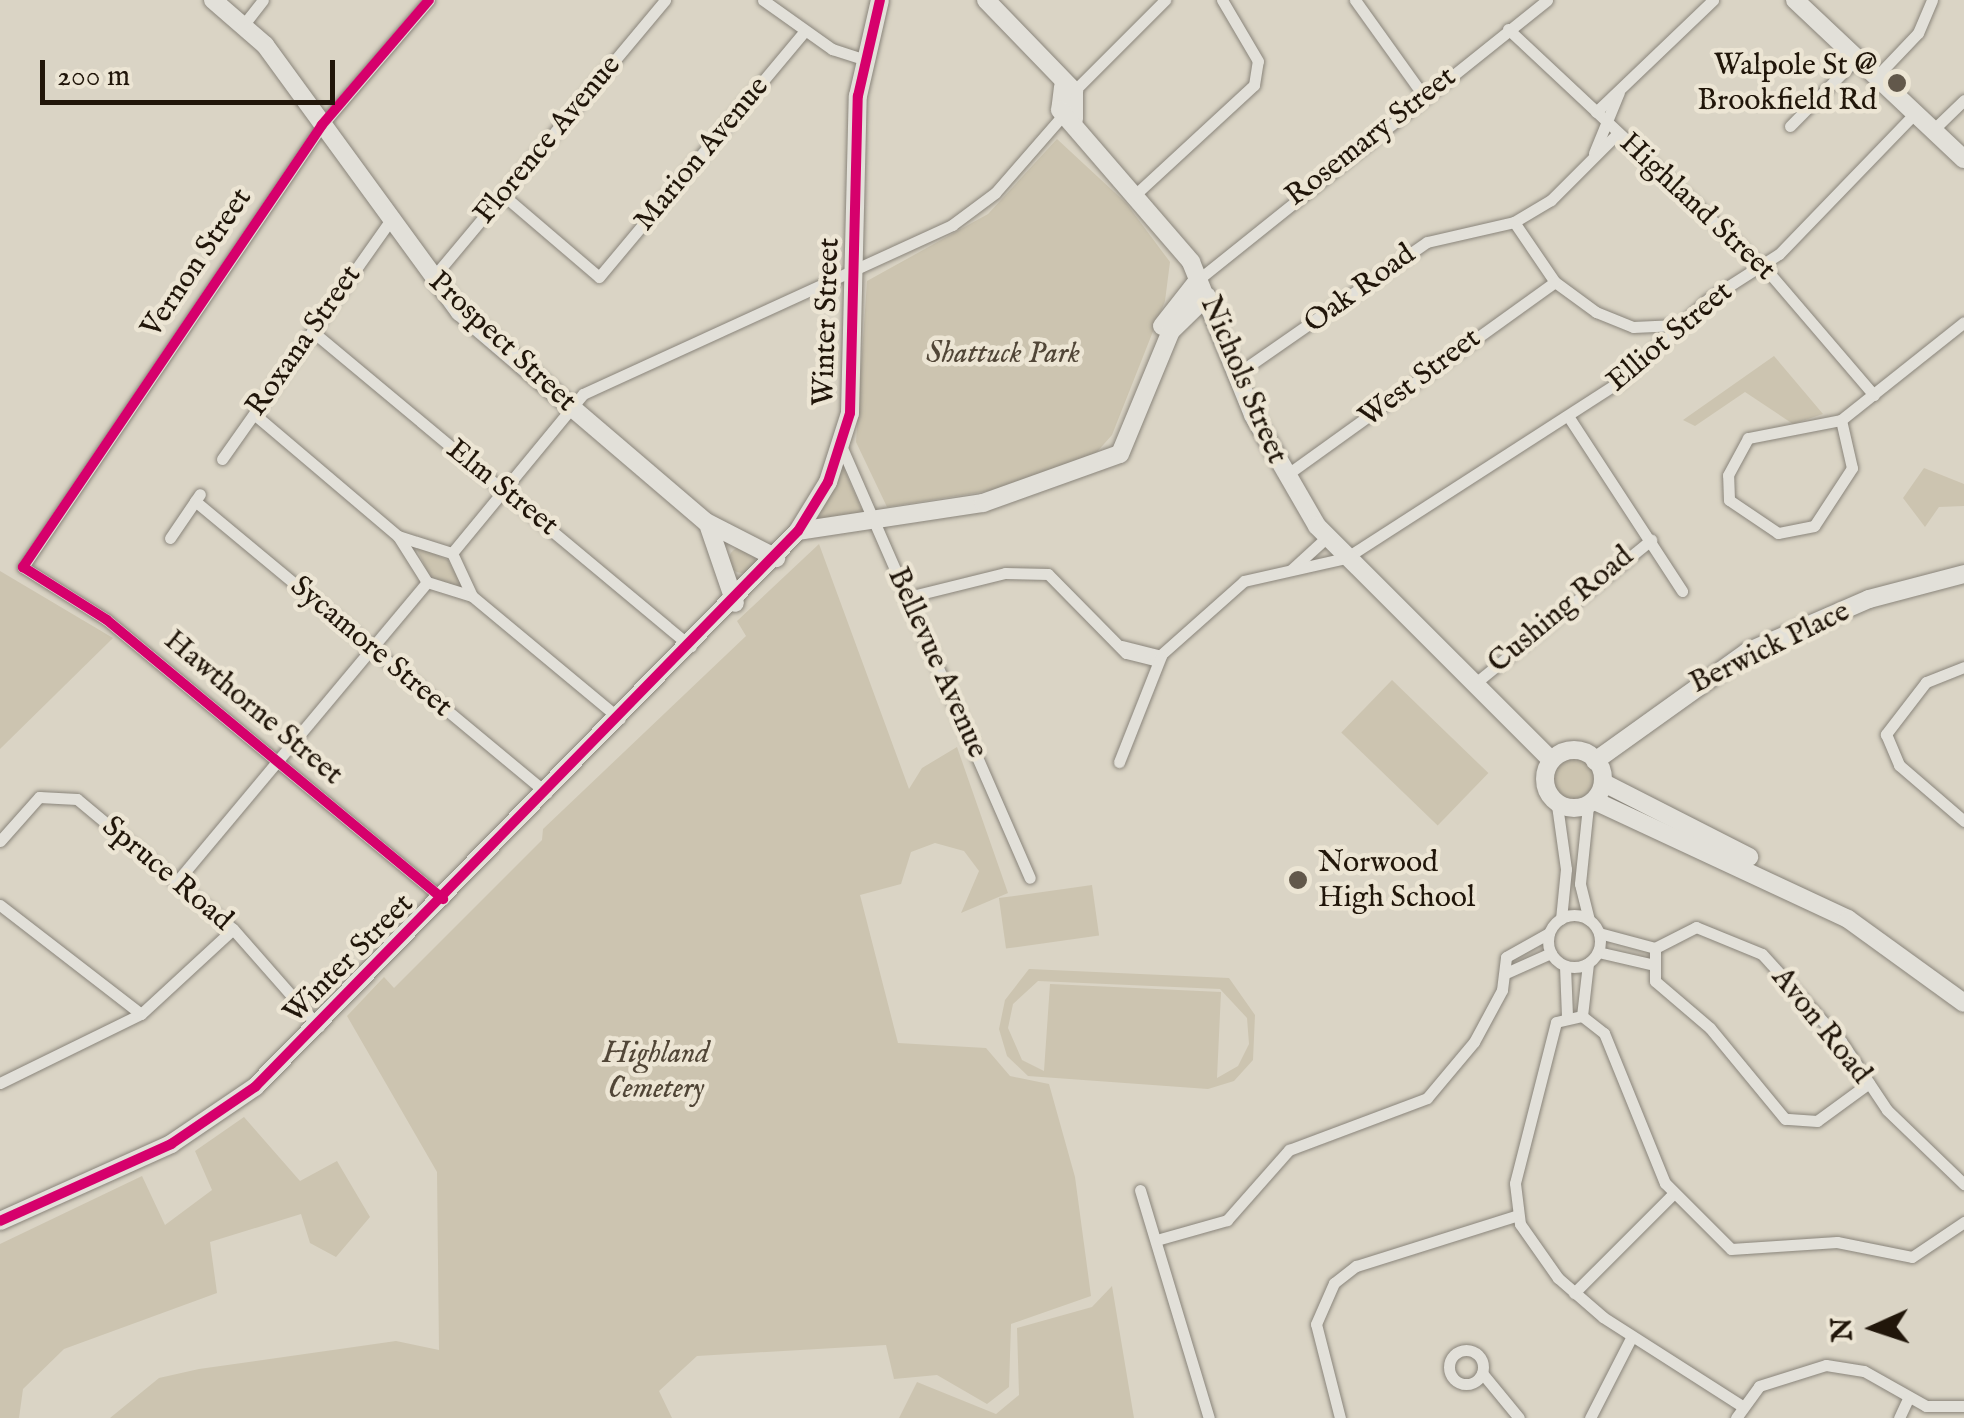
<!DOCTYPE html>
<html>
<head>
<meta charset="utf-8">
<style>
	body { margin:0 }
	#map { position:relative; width:1964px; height:1418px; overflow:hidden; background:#dad4c5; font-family:"IM FELL English",serif }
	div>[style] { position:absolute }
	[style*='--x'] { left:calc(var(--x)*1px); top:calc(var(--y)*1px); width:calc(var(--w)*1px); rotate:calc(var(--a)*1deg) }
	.green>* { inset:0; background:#ccc4b0; transform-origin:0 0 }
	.round { border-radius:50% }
	.roads { filter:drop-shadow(0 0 2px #8a857b) drop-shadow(0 0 2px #8a857b) }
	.street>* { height:11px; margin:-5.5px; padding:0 5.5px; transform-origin:5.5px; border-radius:5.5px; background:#e2e0d9 }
	.street>.ring { margin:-5.5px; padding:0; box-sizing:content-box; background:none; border:11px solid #e2e0d9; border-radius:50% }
	.secondary>* { height:18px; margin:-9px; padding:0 9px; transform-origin:9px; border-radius:9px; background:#e2e0d9 }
	.secondary>.ring { margin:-9px; padding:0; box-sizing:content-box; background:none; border:18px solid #e2e0d9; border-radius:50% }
	.cycleway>* { height:10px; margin:-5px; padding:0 5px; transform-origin:5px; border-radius:5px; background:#d6006c }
	.dots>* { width:28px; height:28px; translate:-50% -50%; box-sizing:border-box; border:5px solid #ece5d4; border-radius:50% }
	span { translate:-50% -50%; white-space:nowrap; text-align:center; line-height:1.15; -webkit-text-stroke:9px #ece5d4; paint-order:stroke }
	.poi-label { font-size:30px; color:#21160a }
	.right { translate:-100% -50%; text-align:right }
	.left { translate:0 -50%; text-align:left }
	.street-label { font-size:30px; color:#21160a }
	.park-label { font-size:30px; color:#514637; font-style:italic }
	.north { position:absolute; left:1824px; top:1278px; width:100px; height:100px; -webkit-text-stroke:8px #ece5d4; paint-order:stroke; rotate:267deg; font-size:28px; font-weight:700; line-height:40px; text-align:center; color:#21160a }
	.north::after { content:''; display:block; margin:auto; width:35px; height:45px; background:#21160a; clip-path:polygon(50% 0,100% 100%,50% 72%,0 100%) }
	.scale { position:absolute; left:40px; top:60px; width:295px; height:45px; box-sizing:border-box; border:5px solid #21160a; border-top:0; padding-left:12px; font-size:30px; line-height:35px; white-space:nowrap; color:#21160a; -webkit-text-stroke:8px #ece5d4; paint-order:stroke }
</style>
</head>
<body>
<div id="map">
	<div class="green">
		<i style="clip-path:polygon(1057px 139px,1126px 203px,1170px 262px,1165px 301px,1112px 435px,1096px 453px,995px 490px,887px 507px,856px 442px,867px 281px,988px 214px)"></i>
		<i style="clip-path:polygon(1774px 356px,1823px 414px,1793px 424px,1745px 392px,1695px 426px,1683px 420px)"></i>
		<i style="clip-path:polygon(1924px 468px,1964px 484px,1964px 506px,1939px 507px,1925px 527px,1903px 498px)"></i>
		<i style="clip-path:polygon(844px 469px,864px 514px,816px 520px,840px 470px)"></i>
		<i style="clip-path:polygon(819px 544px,909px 789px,922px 768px,957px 747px,1008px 893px,961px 913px,979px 871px,964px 851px,935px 843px,911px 852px,901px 884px,860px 895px,898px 1043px,986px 1048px,1010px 1076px,1049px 1084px,1075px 1177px,1091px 1296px,1011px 1324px,1009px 1387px,987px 1404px,937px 1375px,894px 1379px,886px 1345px,697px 1356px,659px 1391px,672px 1418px,110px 1418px,159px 1378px,199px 1369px,396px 1341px,439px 1350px,437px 1172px,347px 1016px,384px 977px,394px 988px,542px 840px,543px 829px,746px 636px,737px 621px)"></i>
		<i style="clip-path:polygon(415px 545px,448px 560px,465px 589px,430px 577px)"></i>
		<i class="round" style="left:729px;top:547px;width:26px;height:26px"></i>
		<i style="clip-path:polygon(0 571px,113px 638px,0 749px)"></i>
		<i style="left:1392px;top:680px;width:134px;height:73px;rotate:44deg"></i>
		<i class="round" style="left:1553px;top:757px;width:42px;height:42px"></i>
		<i style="left:1092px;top:885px;width:51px;height:94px;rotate:82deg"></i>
		<i style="clip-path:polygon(evenodd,1029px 969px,1229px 978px,1255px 1015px,1253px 1060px,1234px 1081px,1208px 1089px,1028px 1076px,1007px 1056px,999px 1029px,1005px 1000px,1029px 969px,1038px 981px,1220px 989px,1247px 1018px,1249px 1044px,1238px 1066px,1217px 1078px,1221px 992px,1050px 984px,1044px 1071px,1022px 1060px,1008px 1028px,1013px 1004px,1038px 981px)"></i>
		<i style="clip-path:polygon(244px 1117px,300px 1181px,337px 1161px,370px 1217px,336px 1257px,310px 1243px,301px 1214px,210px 1242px,217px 1293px,64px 1349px,23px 1389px,19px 1418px,0 1418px,0 1244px,142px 1176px,165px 1225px,212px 1190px,195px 1151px)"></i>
		<i style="clip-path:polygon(1112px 1286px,1134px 1418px,899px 1418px,917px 1382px,996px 1414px,1019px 1395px,1017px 1328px,1092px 1307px)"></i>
	</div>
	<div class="roads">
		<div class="street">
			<i style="--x:429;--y:0;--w:165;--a:130.6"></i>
			<i style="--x:322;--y:125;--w:534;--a:124.08"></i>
			<i style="--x:23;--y:567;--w:99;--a:32.2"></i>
			<i style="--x:107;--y:620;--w:437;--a:39.7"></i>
			<i style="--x:763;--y:0;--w:85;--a:35.4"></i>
			<i style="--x:832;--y:49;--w:32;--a:18"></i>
			<i style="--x:1355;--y:0;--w:117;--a:54.4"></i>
			<i style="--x:245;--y:23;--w:29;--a:-52"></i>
			<i style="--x:1508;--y:29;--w:360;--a:43.1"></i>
			<i style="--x:1771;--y:275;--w:158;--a:49.4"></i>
			<i style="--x:1877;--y:76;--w:59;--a:-46.4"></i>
			<i style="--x:1918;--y:33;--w:36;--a:-67"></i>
			<i style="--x:1074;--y:91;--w:129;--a:-45"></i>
			<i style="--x:1596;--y:112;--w:162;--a:-43.7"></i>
			<i style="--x:1790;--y:126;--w:95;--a:-45.4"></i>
			<i style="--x:1933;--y:130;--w:43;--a:-44.1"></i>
			<i style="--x:1594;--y:153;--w:66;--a:-67.7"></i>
			<i style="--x:1138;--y:192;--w:158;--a:-42.7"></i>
			<i style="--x:1254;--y:85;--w:24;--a:-81"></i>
			<i style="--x:1258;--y:61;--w:71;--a:-120.5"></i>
			<i style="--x:503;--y:195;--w:126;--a:40.5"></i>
			<i style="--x:599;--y:277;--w:321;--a:-50.1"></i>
			<i style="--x:1514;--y:222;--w:73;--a:55.7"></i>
			<i style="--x:1555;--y:282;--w:51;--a:36.2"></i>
			<i style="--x:1596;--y:312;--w:40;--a:22"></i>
			<i style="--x:1633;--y:327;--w:44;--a:-2.6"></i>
			<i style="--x:1199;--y:279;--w:446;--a:-38.7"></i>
			<i style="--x:431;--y:280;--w:365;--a:-50.1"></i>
			<i style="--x:312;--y:331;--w:493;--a:39.8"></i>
			<i style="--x:1237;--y:374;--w:231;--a:-34.8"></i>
			<i style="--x:1427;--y:242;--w:89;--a:-12.9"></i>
			<i style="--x:1514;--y:222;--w:43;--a:-30.7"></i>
			<i style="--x:1551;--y:200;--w:95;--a:-45"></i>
			<i style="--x:254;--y:414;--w:189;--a:40.3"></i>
			<i style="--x:398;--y:536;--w:54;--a:57.8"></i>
			<i style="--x:427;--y:582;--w:47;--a:17.3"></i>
			<i style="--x:1568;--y:416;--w:209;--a:56.9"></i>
			<i style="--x:1841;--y:420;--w:49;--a:77.1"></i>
			<i style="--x:1852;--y:468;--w:69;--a:123.2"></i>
			<i style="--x:1814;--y:526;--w:37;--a:169"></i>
			<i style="--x:1778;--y:533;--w:59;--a:-146"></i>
			<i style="--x:1729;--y:500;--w:25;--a:-92"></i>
			<i style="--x:1728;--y:475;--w:42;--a:-61.6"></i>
			<i style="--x:1748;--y:438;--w:95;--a:-11"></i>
			<i style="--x:1841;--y:420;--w:157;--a:-38.5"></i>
			<i style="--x:842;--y:448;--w:469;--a:66.4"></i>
			<i style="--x:222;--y:459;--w:288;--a:-54.8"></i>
			<i style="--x:1285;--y:476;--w:332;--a:-35.7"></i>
			<i style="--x:195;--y:501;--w:457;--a:39.7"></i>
			<i style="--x:398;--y:536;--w:57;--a:17.5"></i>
			<i style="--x:452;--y:553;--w:47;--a:65.1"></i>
			<i style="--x:472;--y:596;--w:192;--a:39.7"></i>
			<i style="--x:170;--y:538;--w:53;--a:-55.7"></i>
			<i style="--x:452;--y:553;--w:206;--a:-50.5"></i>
			<i style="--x:583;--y:394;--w:406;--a:-24.6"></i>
			<i style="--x:952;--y:225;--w:54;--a:-36.7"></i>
			<i style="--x:995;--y:193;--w:105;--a:-48.9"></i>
			<i style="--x:1292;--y:569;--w:47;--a:-42.4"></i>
			<i style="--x:908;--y:597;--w:100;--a:-13.9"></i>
			<i style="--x:1005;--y:573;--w:43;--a:1.3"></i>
			<i style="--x:1048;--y:574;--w:111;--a:45.4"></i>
			<i style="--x:1126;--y:653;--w:30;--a:14"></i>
			<i style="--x:1155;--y:660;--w:119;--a:-41.6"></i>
			<i style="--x:1244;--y:581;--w:105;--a:-12.7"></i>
			<i style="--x:1346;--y:558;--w:325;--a:-32.8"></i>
			<i style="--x:1619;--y:382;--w:120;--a:-43"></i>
			<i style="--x:1707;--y:300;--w:85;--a:-32.6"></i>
			<i style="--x:1779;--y:254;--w:196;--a:-46"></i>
			<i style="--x:1122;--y:646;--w:40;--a:14.4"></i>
			<i style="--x:1964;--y:667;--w:41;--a:158.5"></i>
			<i style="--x:1926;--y:682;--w:66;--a:127.6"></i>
			<i style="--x:1886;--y:734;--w:34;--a:67"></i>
			<i style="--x:1899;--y:765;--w:86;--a:40.7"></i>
			<i style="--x:1473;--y:685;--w:230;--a:-39.2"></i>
			<i style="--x:1119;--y:762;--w:114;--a:-68.4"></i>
			<i style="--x:1556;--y:798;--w:72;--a:82"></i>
			<i style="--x:1566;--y:869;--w:50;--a:95.7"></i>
			<i style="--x:1588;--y:806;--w:78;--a:95.9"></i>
			<i style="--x:1580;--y:884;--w:37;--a:76"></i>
			<i style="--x:0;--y:841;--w:59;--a:-48.4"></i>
			<i style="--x:39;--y:797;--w:38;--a:3"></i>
			<i style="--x:77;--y:799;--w:203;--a:39.8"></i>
			<i style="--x:233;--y:929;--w:130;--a:48.7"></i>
			<i style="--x:178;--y:880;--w:388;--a:-50.1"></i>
			<i style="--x:0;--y:905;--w:178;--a:37.7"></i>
			<i class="ring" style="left:1548px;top:915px;width:41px;height:41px"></i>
			<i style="--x:1599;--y:933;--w:58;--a:15"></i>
			<i style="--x:1598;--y:952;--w:53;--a:13"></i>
			<i style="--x:1565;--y:966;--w:50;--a:87.7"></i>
			<i style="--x:1506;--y:973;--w:49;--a:-24"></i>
			<i style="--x:1582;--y:1016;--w:53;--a:-83.5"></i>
			<i style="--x:0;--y:1083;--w:157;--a:-26.1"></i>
			<i style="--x:141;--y:1014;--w:125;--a:-42.7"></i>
			<i style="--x:1869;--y:1083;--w:64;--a:143.8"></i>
			<i style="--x:1817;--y:1121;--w:32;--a:-176"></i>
			<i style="--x:1785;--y:1119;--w:118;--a:-129.5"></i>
			<i style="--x:1710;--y:1028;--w:72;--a:-139.5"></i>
			<i style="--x:1655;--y:981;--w:33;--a:-90"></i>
			<i style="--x:1655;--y:948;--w:46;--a:-27.1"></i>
			<i style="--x:1696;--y:927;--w:71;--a:22.2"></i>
			<i style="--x:1762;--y:954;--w:118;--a:47.8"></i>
			<i style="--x:1841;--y:1041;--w:83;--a:56.3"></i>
			<i style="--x:1887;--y:1110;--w:107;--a:43.9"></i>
			<i style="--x:1140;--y:1190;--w:238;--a:73.2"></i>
			<i style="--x:1160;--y:1239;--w:70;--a:-15.8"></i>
			<i style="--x:1227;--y:1220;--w:94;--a:-48.5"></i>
			<i style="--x:1289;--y:1150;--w:147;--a:-20.6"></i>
			<i style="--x:1427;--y:1098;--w:73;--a:-50"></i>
			<i style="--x:1474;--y:1042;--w:59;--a:-61.7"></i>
			<i style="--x:1502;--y:990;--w:33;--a:-83"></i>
			<i style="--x:1506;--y:957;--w:49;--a:-29.2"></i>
			<i style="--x:1574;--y:1293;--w:140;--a:-45"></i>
			<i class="ring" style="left:1449px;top:1350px;width:23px;height:23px"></i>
			<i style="--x:1482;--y:1373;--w:58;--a:50.6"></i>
			<i style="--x:1742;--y:1406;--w:165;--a:-147.4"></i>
			<i style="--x:1603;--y:1317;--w:60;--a:-139.1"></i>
			<i style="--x:1558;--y:1278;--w:66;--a:-125.1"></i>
			<i style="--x:1520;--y:1224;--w:41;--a:-97"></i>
			<i style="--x:1515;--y:1183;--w:166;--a:-75.7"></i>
			<i style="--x:1556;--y:1022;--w:27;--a:-13"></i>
			<i style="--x:1582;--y:1016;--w:28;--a:38"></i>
			<i style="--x:1604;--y:1033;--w:162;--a:67.9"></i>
			<i style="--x:1665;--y:1183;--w:93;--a:45"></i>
			<i style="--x:1731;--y:1249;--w:106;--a:-3.8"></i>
			<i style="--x:1837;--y:1242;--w:76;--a:11.3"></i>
			<i style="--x:1912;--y:1257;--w:63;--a:-33.9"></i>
			<i style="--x:1340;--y:1418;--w:97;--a:-104.3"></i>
			<i style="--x:1316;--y:1324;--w:45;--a:-66.3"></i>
			<i style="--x:1334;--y:1283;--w:28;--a:-38"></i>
			<i style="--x:1356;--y:1266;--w:168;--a:-17.4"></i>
			<i style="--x:1590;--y:1418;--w:90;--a:-62.9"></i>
			<i style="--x:1736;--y:1418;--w:39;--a:-54"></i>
			<i style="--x:1759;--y:1386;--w:70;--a:-17.4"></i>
			<i style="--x:1826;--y:1365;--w:38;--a:9"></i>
			<i style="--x:1864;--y:1371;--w:71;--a:29.4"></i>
			<i style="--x:1926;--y:1406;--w:38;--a:0"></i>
			<i style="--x:1899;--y:1418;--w:23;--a:-65"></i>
		</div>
		<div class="secondary">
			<i style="--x:213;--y:0;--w:69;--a:40.9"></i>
			<i style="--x:265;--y:45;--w:331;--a:53.9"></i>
			<i style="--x:460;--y:312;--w:323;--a:40.5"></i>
			<i style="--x:706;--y:522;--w:79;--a:27.2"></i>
			<i style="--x:986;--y:0;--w:127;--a:46"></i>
			<i style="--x:1074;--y:91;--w:28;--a:90"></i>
			<i style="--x:1795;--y:0;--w:232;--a:43.3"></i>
			<i style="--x:1063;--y:87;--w:23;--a:97"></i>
			<i style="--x:1060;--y:110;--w:201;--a:49.2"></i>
			<i style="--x:1191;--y:262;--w:165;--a:67.9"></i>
			<i style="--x:1253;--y:415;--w:128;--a:60"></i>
			<i style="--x:1317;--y:526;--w:330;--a:45"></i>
			<i style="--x:1162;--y:326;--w:60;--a:-51.8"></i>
			<i style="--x:709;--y:527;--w:80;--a:71.1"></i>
			<i style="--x:798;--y:531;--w:187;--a:-8.6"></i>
			<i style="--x:983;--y:503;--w:145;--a:-19.7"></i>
			<i style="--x:1120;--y:454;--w:133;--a:-67.5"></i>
			<i style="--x:1171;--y:331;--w:50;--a:-44.2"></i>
			<i class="ring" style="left:1545px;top:750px;width:40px;height:40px"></i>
			<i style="--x:1595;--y:761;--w:187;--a:-35.6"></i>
			<i style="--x:1747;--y:652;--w:133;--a:-23.5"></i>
			<i style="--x:1869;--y:599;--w:98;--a:-14.7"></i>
			<i style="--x:1604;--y:783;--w:163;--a:27"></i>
			<i style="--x:1595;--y:801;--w:279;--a:25"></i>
			<i style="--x:1848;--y:919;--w:143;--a:35.9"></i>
			<i style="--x:0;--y:1221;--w:188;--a:-24.2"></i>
			<i style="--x:171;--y:1144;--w:102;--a:-34.2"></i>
			<i style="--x:255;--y:1087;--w:777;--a:-45.68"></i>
			<i style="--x:798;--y:531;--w:57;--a:-58.5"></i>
			<i style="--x:828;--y:482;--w:72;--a:-72.3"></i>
			<i style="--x:850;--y:413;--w:317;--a:-88.6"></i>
			<i style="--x:858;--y:96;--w:98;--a:-77.1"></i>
		</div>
	</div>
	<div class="cycleway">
		<i style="--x:429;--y:0;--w:165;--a:130.6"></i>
		<i style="--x:322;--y:125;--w:534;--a:124.08"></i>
		<i style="--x:23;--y:567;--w:99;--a:32.2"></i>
		<i style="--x:107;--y:620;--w:437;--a:39.7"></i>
		<i style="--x:0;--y:1221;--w:188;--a:-24.2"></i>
		<i style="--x:171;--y:1144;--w:102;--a:-34.2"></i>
		<i style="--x:255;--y:1087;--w:777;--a:-45.68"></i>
		<i style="--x:798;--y:531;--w:57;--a:-58.5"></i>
		<i style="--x:828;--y:482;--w:72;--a:-72.3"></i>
		<i style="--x:850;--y:413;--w:317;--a:-88.6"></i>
		<i style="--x:858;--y:96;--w:98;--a:-77.1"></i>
	</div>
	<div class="dots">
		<i style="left:1897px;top:83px;background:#62584b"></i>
		<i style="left:1298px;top:880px;background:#62584b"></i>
	</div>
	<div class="poi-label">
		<span class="right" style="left:1877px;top:83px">Walpole St @<br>Brookfield Rd</span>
		<span class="left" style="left:1318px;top:880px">Norwood<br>High School</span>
	</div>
	<div class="street-label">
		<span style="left:1371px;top:137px;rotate:-38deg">Rosemary Street</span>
		<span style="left:548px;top:140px;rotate:-50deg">Florence Avenue</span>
		<span style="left:702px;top:154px;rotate:-50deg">Marion Avenue</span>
		<span style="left:1697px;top:207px;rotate:43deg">Highland Street</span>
		<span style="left:197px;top:263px;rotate:-56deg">Vernon Street</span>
		<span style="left:1360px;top:289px;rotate:-36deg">Oak Road</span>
		<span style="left:827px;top:322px;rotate:-88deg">Winter Street</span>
		<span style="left:1670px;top:337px;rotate:-40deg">Elliot Street</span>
		<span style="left:304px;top:341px;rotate:-55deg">Roxana Street</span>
		<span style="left:502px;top:342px;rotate:43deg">Prospect Street</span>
		<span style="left:1420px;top:378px;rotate:-37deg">West Street</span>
		<span style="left:1243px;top:380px;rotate:67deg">Nichols Street</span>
		<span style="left:502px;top:488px;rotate:39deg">Elm Street</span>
		<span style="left:1561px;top:610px;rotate:-40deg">Cushing Road</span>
		<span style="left:371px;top:647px;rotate:40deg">Sycamore Street</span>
		<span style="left:1770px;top:648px;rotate:-26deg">Berwick Place</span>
		<span style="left:937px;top:663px;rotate:66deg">Bellevue Avenue</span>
		<span style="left:253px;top:708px;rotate:40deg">Hawthorne Street</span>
		<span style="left:167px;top:874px;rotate:40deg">Spruce Road</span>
		<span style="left:349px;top:959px;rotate:-45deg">Winter Street</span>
		<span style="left:1821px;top:1026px;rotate:51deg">Avon Road</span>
	</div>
	<div class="park-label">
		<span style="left:1003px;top:354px">Shattuck Park</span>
		<span style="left:656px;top:1071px">Highland<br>Cemetery</span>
	</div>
	<div class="north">N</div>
	<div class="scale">200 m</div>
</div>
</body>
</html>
